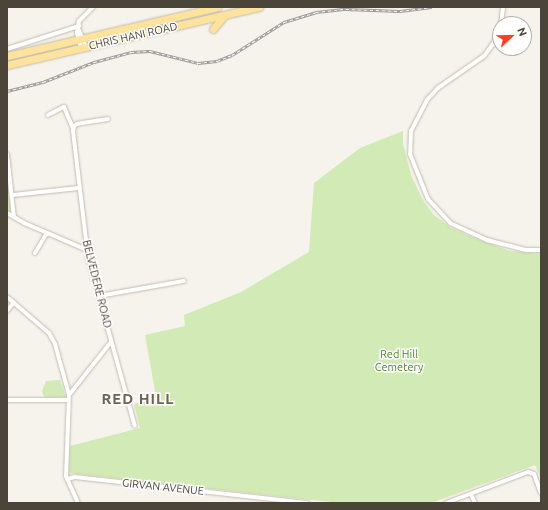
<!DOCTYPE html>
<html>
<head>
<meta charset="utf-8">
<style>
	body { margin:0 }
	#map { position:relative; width:548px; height:510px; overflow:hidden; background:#f6f3ec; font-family:Ubuntu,sans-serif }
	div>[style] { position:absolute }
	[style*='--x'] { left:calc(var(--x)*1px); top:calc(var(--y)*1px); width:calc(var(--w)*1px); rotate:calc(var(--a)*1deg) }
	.green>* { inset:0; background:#d2eab5 }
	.roads { filter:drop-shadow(0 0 1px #c2bbae) drop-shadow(0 0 1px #c2bbae) }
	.street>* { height:4px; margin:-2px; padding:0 2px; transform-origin:2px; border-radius:2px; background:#fff }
	.primary>* { height:7px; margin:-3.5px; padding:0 3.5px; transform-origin:3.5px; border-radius:3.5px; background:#ffe39c }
	.rail>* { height:2.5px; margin-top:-1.25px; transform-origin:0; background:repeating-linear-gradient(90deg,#fff 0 3px,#9a9a9a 0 6px); box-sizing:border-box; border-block:1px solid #9a9a9a }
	span { translate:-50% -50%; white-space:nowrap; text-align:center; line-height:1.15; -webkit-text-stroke:3px #fff; paint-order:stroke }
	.street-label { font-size:11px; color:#4b4439 }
	.park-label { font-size:11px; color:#4a7f2a }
	.district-label { font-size:15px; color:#6e6250; font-weight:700; letter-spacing:1px }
	.frame { position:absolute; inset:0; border:8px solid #4b4439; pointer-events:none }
	.north { position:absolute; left:492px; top:16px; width:40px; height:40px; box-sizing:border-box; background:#fff; border:1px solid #b7b4b0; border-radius:50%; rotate:68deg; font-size:11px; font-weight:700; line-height:16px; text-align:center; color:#4b4439 }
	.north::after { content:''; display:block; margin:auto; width:14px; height:18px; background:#fc3f1d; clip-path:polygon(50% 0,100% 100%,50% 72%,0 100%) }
</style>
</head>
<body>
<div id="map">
	<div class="green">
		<i style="clip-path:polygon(403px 131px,403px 143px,411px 175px,423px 200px,434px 215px,450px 227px,477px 239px,510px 251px,541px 254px,541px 479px,535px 465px,431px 503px,341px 503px,69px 473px,70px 446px,140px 428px,134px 404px,156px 396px,145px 335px,185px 326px,184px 315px,241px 292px,309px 252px,314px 183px,360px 148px)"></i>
		<i style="clip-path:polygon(7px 172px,12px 210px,9px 212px,7px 212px)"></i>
		<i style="clip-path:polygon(60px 380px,66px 397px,44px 397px,42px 391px,46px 381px)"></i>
	</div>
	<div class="roads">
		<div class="street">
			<i style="--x:501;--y:24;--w:17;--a:-83"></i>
			<i style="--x:78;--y:28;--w:21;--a:67"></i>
			<i style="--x:500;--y:29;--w:17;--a:115"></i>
			<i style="--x:493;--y:44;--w:15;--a:127"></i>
			<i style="--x:484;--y:56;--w:56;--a:145.2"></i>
			<i style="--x:438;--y:88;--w:16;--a:133"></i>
			<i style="--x:427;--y:100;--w:35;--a:117"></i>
			<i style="--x:411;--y:131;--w:23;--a:92"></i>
			<i style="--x:410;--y:154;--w:48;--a:68.2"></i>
			<i style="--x:428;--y:199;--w:33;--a:47"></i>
			<i style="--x:450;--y:223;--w:41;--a:24.7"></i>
			<i style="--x:487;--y:240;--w:40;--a:14.4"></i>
			<i style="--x:526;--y:250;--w:15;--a:0"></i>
			<i style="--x:81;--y:48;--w:16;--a:-105"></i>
			<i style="--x:77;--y:33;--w:12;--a:-81"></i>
			<i style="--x:79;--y:21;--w:20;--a:-45"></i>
			<i style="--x:7;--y:49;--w:76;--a:-17.7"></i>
			<i style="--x:48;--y:115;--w:18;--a:-27"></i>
			<i style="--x:64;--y:107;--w:23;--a:67"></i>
			<i style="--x:108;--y:119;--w:31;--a:171"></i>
			<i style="--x:77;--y:124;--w:4;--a:146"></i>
			<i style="--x:74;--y:126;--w:5;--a:101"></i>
			<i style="--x:73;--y:131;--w:127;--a:83.2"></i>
			<i style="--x:88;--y:257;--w:175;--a:74.5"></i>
			<i style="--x:7;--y:154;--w:63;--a:83.7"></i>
			<i style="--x:13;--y:195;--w:66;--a:-6.1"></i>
			<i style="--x:7;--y:213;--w:20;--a:30"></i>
			<i style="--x:24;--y:223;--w:69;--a:23.2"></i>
			<i style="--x:35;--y:253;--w:23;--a:-59"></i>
			<i style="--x:99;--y:296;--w:86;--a:-10"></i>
			<i style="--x:7;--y:297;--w:55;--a:40.6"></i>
			<i style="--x:49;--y:333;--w:13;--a:61"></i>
			<i style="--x:55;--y:344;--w:53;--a:74.6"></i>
			<i style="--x:69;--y:395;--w:81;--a:92.1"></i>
			<i style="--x:66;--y:476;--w:30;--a:66"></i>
			<i style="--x:7;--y:311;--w:11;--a:-52"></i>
			<i style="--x:69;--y:395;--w:66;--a:-51.7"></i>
			<i style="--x:7;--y:400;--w:61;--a:0"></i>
			<i style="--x:67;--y:479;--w:8;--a:-14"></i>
			<i style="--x:75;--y:477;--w:234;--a:6.4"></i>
			<i style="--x:471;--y:494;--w:10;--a:66"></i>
			<i style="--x:446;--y:503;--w:88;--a:-20.7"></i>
			<i style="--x:528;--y:472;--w:6;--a:18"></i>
			<i style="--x:534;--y:474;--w:20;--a:70"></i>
		</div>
		<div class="primary">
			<i style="--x:213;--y:29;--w:16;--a:-50"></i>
			<i style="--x:7;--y:56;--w:216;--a:-13.1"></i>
			<i style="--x:7;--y:65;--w:259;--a:-13"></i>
		</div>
	</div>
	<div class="rail">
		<i style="--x:7;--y:91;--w:37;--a:-14"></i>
		<i style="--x:43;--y:82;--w:55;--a:-21.4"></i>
		<i style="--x:94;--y:62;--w:38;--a:-15"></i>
		<i style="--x:131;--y:52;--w:19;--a:-3"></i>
		<i style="--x:150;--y:51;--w:49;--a:14"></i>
		<i style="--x:198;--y:63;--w:19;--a:-6"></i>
		<i style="--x:217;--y:61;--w:16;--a:-22"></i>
		<i style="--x:232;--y:55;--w:62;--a:-32.4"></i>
		<i style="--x:284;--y:22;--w:34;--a:-17"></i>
		<i style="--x:316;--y:12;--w:30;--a:-6"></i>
		<i style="--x:346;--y:9;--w:54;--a:2.1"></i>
		<i style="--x:400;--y:11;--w:32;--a:-7"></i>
	</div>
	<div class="street-label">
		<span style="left:133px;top:36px;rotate:-13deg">CHRIS HANI ROAD</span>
		<span style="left:97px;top:284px;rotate:76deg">BELVEDERE ROAD</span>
		<span style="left:163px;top:487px;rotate:6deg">GIRVAN AVENUE</span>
	</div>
	<div class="park-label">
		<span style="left:399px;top:361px">Red Hill<br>Cemetery</span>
	</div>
	<div class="district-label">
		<span style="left:138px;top:399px">RED HILL</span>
	</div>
	<div class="frame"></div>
	<div class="north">N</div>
</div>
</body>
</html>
